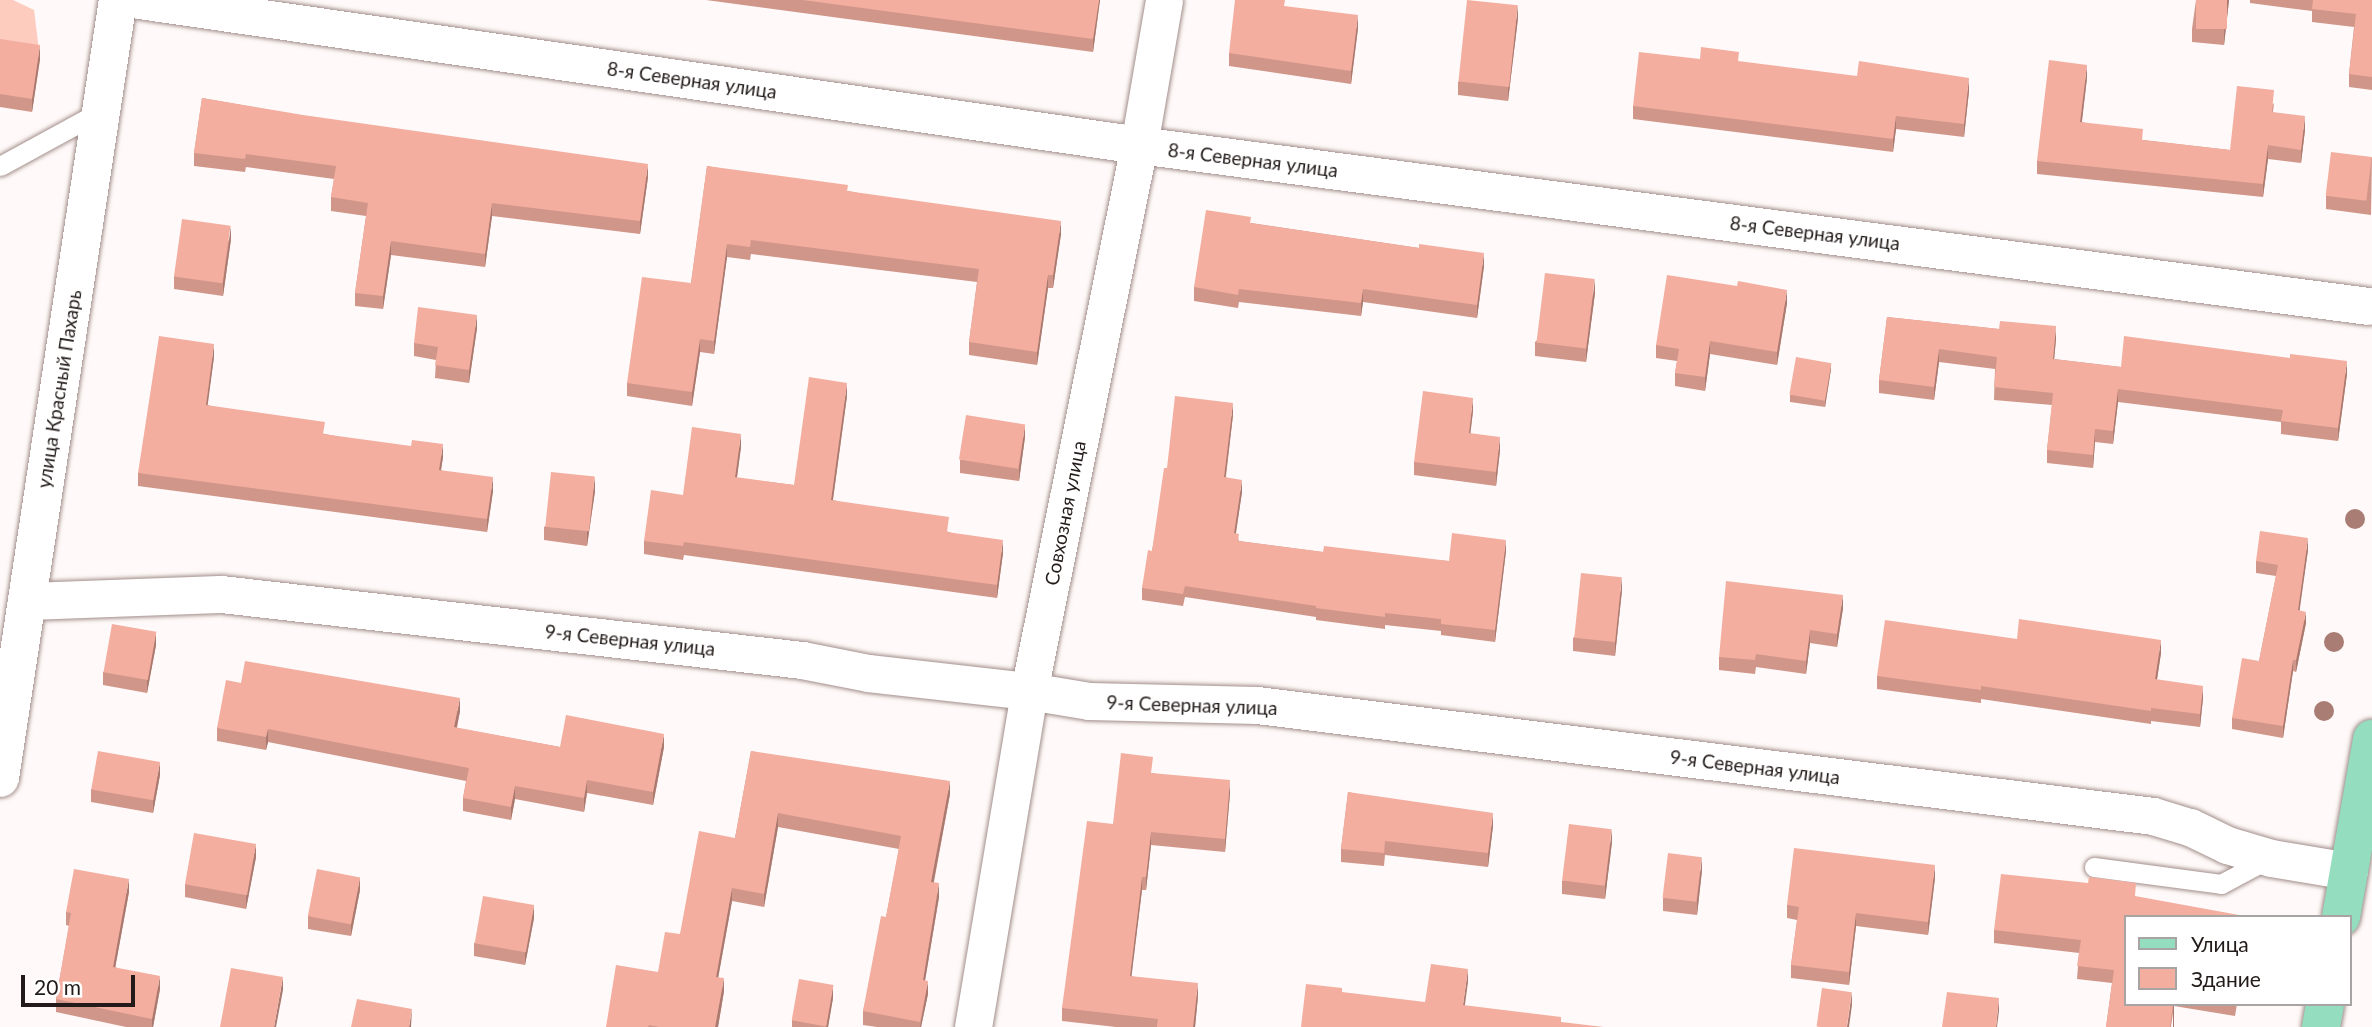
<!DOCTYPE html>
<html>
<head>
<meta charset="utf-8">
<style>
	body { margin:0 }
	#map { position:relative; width:2372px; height:1027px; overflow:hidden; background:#fffaf9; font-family:Lato,sans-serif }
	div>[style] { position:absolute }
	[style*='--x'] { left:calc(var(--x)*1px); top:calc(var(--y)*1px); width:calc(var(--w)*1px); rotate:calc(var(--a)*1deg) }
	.green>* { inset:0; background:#fecbbf }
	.roads { filter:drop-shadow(0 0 2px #a28e8a) drop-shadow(0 0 2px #a28e8a) }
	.lane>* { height:19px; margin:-9.5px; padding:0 9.5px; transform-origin:9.5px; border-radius:9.5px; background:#fff }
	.street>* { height:37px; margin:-18.5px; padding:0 18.5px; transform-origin:18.5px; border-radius:18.5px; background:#fff }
	.secondary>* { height:38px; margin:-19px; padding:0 19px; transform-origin:19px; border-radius:19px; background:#fff }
	.primary>* { height:38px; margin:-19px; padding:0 19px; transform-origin:19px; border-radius:19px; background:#94ddbf }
	.trees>* { width:20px; height:20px; margin:-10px; border-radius:50%; background:#a97c74 }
	.wall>* { inset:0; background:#d1968a }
	.shaded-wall>* { inset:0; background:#aa7a70; transform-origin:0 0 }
	.building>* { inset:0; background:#f3aea0; transform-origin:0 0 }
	span { translate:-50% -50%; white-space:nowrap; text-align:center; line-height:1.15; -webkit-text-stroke:5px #fff; paint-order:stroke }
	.street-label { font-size:19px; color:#221b19 }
	.legend { position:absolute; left:2124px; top:915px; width:228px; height:91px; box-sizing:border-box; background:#fff; border:2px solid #a7a4a3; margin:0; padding:9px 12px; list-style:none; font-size:21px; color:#221b19 }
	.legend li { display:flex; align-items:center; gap:14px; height:35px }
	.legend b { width:35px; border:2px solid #a7a4a3 }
	.scale { position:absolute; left:21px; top:975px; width:114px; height:32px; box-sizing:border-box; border:4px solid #221b19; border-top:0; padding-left:9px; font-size:21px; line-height:24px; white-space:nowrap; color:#221b19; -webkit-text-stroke:5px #fff; paint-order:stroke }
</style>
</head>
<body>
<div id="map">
	<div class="green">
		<i style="clip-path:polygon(0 0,13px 0,34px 10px,40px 59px,0 65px)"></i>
	</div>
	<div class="roads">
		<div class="lane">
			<i style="--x:0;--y:166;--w:115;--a:-28.6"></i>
			<i style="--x:2094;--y:867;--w:128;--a:7.6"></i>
			<i style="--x:2221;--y:884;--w:55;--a:-28"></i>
		</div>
		<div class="street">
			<i style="--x:139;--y:0;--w:1010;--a:8.25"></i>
			<i style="--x:1139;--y:145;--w:1240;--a:7.46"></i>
			<i style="--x:27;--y:601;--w:194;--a:-2.1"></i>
			<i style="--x:221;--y:594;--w:585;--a:6.48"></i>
			<i style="--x:802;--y:660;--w:67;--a:11.1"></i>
			<i style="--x:868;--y:673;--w:162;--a:6.4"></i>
			<i style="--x:1029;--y:691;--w:61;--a:9.5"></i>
			<i style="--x:1089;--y:701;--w:168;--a:1.4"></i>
			<i style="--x:1257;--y:705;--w:903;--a:7.06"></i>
			<i style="--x:2153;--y:816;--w:39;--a:17"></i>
			<i style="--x:2190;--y:827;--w:41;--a:25.9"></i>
			<i style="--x:2227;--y:845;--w:46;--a:16.5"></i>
			<i style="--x:2271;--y:858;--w:79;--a:9.5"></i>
			<i style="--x:973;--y:1027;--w:341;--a:-80.5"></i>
			<i style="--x:1029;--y:691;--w:557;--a:-78.61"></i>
			<i style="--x:1139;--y:145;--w:147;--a:-80.2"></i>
		</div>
		<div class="secondary">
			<i style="--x:0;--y:778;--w:787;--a:-81.38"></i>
		</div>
		<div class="primary">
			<i style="--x:2341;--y:917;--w:181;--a:-80.1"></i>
			<i style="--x:2321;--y:1027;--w:23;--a:-80"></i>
		</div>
	</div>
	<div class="trees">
		<i style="left:2355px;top:519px"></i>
		<i style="left:2334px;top:642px"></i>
		<i style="left:2324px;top:711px"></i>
	</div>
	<div class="wall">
		<i style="clip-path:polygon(706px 0,1100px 0,1093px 52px)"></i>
		<i style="clip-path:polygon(2196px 0,2229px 0,2224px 45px,2192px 42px,2192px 29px)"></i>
		<i style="clip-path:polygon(2250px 0,2372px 0,2372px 90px,2349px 87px,2349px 74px,2354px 27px,2312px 22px,2312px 11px,2250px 3px)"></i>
		<i style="clip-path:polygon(1518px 18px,1508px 101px,1458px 95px,1458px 82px)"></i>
		<i style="clip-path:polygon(1358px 28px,1351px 84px,1229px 66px,1229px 53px)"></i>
		<i style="clip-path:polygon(0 39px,40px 59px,32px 112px,0 107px)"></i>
		<i style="clip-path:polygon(1700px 59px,1739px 62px,1969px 91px,1964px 137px,1896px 129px,1893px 152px,1633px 119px,1633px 106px)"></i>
		<i style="clip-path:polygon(2087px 78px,2082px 122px,2143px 140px,2230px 150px,2274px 103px,2273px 112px,2305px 130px,2301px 163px,2268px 159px,2263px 197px,2037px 174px,2037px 161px)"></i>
		<i style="clip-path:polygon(202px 98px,648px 177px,640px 234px,492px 216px,485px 267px,391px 255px,383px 309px,355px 306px,355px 293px,366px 216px,331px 211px,331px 197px,334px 179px,246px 167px,245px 172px,194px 166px,194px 153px)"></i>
		<i style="clip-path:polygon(2372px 157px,2371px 215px,2326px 209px,2326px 196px)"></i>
		<i style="clip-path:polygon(707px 166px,848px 191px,1061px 234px,1053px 288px,1048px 288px,1037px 365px,969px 355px,969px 342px,977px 282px,751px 254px,750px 260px,727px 257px,714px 354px,700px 352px,692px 406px,627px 396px,627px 383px,691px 283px)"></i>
		<i style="clip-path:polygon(1251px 223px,1419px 248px,1484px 266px,1477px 318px,1363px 302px,1361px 316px,1239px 302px,1238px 308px,1194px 301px,1194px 287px)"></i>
		<i style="clip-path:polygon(231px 239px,223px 296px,174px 289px,174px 276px)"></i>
		<i style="clip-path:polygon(1595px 293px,1586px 362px,1535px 356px,1535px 342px)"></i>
		<i style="clip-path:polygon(1787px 303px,1777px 365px,1710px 354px,1705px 391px,1675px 386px,1675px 373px,1677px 361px,1656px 358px,1656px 345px)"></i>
		<i style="clip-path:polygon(1887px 317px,1999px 329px,2056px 339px,2054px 359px,2121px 367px,2347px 374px,2338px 441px,2281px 434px,2281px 422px,2118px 402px,2113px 444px,2095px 442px,2093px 468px,2047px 463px,2047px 450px,2052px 405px,1994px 400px,1995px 369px,1939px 362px,1934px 400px,1879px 393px,1879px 380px)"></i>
		<i style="clip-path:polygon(477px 328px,469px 383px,435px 378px,436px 360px,414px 356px,414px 343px)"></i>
		<i style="clip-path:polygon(214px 357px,207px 405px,325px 434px,443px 457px,441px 470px,493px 491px,487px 532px,138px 486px,138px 473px)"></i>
		<i style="clip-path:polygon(1831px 369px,1825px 407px,1790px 402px,1790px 395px)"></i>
		<i style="clip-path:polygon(847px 396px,833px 500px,949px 532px,1003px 553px,997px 598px,684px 555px,683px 560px,644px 554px,644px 541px,683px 495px,741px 447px,737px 478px,794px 485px)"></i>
		<i style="clip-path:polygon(1473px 411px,1470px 433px,1500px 450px,1496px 486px,1414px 475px,1414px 462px)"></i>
		<i style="clip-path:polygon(1233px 415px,1226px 477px,1242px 492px,1236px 533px,1239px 541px,1323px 552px,1449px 561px,1506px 551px,1495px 642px,1441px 635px,1441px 631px,1385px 625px,1385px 629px,1316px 620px,1316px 617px,1185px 597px,1183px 606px,1142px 600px,1142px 588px,1152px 551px,1167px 468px)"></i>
		<i style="clip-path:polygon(1025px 437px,1019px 481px,960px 473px,960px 460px)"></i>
		<i style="clip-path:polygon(595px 491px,587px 546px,544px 540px,544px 527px)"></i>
		<i style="clip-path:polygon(2308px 550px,2299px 610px,2306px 623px,2296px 672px,2293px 671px,2283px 738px,2232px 729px,2232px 718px,2259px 661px,2276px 576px,2256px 573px,2256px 561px)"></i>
		<i style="clip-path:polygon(1622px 590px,1615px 656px,1573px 651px,1573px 638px)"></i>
		<i style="clip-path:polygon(1843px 608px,1837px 647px,1810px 643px,1806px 674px,1756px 667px,1755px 674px,1719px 670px,1719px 657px)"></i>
		<i style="clip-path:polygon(2017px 639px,2161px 653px,2157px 680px,2203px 698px,2200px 727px,2151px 721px,2151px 724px,1981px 699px,1981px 703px,1877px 689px,1877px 676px)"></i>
		<i style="clip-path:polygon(156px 645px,147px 693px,103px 685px,103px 672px)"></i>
		<i style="clip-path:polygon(241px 683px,460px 711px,457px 728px,560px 747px,664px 747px,653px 805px,587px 793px,584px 812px,515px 799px,511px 820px,463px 811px,463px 798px,466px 781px,268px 742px,266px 750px,217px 741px,217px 728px)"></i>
		<i style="clip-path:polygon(751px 751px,950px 794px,934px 882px,939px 897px,925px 980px,928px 994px,921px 1027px,877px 1027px,863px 1025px,863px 1011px,886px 917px,899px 849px,778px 827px,764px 907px,732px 901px,718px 977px,724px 991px,718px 1027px,606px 1027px,658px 972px,735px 838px)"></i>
		<i style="clip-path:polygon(1153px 773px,1230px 793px,1225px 852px,1151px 845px,1146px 890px,1142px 890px,1131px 976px,1198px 996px,1195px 1027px,1116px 1027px,1062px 1021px,1062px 1008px,1113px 824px)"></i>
		<i style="clip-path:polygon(160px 775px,153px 813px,91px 802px,91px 789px)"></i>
		<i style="clip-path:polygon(1348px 792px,1493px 826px,1488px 867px,1385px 855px,1384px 866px,1341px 862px,1341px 849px)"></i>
		<i style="clip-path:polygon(1612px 842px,1605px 899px,1562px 894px,1562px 881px)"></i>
		<i style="clip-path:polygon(256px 857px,246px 909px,185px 897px,185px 884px)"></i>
		<i style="clip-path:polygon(1702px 870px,1697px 915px,1663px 911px,1663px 898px)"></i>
		<i style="clip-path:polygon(1935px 878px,1928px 935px,1856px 926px,1849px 985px,1791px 978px,1791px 965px,1797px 920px,1787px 918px,1787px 905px)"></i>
		<i style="clip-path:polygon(2088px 883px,2125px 1004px,2237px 1004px,2235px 1016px,2174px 1006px,2171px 1027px,2106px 1027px,2112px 983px,2077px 979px,2079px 953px,1994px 943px,1994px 930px)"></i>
		<i style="clip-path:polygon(360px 890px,351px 936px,308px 929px,308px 916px)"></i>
		<i style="clip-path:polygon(129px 892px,115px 967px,160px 989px,153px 1027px,126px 1027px,56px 1012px,56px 999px,69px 926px,66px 925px,66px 912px)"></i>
		<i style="clip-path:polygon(534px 918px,525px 965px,474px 956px,474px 943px)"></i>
		<i style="clip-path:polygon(833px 998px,828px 1027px,792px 1027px,792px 1020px)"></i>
	</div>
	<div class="shaded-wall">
		<i style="clip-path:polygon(1099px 0,1100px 0,1093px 52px,1093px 39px)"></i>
		<i style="clip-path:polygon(2227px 0,2229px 0,2224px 45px,2224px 32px)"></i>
		<i style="clip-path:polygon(1518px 5px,1518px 18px,1508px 101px,1508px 88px)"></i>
		<i style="clip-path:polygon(1358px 15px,1358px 28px,1351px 84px,1351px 71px)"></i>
		<i style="clip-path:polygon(40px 45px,40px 59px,32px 112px,32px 99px)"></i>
		<i style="clip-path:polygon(2087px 65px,2087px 78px,2080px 135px,2080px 122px)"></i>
		<i style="clip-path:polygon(1969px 78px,1969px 91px,1964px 137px,1964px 124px)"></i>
		<i style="clip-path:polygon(1896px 116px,1896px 129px,1893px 152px,1893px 139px)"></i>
		<i style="clip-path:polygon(2305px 116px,2305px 130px,2301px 163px,2301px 150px)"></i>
		<i style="clip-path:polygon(2268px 145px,2268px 159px,2263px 197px,2263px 184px)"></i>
		<i style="clip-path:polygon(648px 164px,648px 177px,640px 234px,640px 221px)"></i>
		<i style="clip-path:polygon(492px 203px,492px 216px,485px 267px,485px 254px)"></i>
		<i style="clip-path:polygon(1061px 221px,1061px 234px,1053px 288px,1053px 275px)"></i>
		<i style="clip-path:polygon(231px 226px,231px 239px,223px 296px,223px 283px)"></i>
		<i style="clip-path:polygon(391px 241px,391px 255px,383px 309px,383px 296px)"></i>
		<i style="clip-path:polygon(727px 244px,727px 257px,714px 354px,714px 341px)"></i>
		<i style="clip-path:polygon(1484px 253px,1484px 266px,1477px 318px,1477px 305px)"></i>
		<i style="clip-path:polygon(1048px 275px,1048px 288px,1037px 365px,1037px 352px)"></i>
		<i style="clip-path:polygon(1595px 279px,1595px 293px,1586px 362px,1586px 349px)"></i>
		<i style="clip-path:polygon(1363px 289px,1363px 302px,1361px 316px,1361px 303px)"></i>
		<i style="clip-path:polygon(1787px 290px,1787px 303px,1777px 365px,1777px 352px)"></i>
		<i style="clip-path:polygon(477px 315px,477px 328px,469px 383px,469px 370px)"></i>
		<i style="clip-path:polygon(2056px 326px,2056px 339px,2053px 372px,2053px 359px)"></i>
		<i style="clip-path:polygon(700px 339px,700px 352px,692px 406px,692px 392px)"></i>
		<i style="clip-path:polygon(1710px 341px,1710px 354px,1705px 391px,1705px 377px)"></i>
		<i style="clip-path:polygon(214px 344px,214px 357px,206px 418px,206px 405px)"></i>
		<i style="clip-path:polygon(1939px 349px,1939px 362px,1934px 400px,1934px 387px)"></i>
		<i style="clip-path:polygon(2347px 361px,2347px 374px,2338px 441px,2338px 428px)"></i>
		<i style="clip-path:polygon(1831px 363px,1831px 369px,1825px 407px,1825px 400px)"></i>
		<i style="clip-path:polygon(847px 383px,847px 396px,831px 513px,831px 500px)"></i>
		<i style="clip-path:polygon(2118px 389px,2118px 402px,2113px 444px,2113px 431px)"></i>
		<i style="clip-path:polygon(1473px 398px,1473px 411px,1469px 446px,1469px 433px)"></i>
		<i style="clip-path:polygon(1233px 403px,1233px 415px,1224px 489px,1224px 477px)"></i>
		<i style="clip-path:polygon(1025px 424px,1025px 437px,1019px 481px,1019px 468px)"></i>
		<i style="clip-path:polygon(2095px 429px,2095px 442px,2093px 468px,2093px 455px)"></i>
		<i style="clip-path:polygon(741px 434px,741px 447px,735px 491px,735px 477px)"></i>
		<i style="clip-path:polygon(1500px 437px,1500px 450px,1496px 486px,1496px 472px)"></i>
		<i style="clip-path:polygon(443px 444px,443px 457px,439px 483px,439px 470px)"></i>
		<i style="clip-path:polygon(493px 477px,493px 491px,487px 532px,487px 519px)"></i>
		<i style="clip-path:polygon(595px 477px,595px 491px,587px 546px,587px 533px)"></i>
		<i style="clip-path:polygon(1242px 480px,1242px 492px,1234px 545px,1234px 533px)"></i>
		<i style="clip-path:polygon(2308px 538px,2308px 550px,2298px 622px,2298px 610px)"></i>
		<i style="clip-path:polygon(1003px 540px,1003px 553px,997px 598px,997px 585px)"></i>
		<i style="clip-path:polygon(1506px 540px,1506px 551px,1495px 642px,1495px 630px)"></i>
		<i style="clip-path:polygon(1622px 577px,1622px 590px,1615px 656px,1615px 643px)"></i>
		<i style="clip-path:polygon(1843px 595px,1843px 608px,1837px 647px,1837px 634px)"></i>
		<i style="clip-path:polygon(2306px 612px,2306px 623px,2296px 672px,2296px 660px)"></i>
		<i style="clip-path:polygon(1810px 630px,1810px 643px,1806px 674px,1806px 661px)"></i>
		<i style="clip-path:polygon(156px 632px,156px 645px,147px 693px,147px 679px)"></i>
		<i style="clip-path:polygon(2161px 640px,2161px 653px,2155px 692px,2155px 679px)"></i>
		<i style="clip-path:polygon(2293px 660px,2293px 671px,2283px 738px,2283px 726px)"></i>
		<i style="clip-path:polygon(2203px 686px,2203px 698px,2200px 727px,2200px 714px)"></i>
		<i style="clip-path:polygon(460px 698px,460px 711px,454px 740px,454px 727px)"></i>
		<i style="clip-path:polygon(268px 729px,268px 742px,266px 750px,266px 737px)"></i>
		<i style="clip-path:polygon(664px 734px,664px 747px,653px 805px,653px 792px)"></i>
		<i style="clip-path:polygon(160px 762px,160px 775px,153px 813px,153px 799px)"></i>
		<i style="clip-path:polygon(587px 780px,587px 793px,584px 812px,584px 798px)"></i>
		<i style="clip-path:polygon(1230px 780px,1230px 793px,1225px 852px,1225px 839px)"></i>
		<i style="clip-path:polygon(950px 781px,950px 794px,931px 895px,931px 882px)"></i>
		<i style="clip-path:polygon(515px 786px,515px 799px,511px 820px,511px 807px)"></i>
		<i style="clip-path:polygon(778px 813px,778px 827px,764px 907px,764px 894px)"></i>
		<i style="clip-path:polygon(1493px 813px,1493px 826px,1488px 867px,1488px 853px)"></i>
		<i style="clip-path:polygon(1612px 829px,1612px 842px,1605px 899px,1605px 886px)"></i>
		<i style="clip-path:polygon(1151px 832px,1151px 845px,1146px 890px,1146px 877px)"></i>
		<i style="clip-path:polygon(256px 844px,256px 857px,246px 909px,246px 896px)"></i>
		<i style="clip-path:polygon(1702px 857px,1702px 870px,1697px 915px,1697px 901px)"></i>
		<i style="clip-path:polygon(1935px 865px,1935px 878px,1928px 935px,1928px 922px)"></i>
		<i style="clip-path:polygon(360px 877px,360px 890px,351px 936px,351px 923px)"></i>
		<i style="clip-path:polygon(1142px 877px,1142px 890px,1130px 989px,1130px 976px)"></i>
		<i style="clip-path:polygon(129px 879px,129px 892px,113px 980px,113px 967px)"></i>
		<i style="clip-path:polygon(939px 883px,939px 897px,923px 993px,923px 980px)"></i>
		<i style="clip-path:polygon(732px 888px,732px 901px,716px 990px,716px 977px)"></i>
		<i style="clip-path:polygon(534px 905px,534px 918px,525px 965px,525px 952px)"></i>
		<i style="clip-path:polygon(1856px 913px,1856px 926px,1849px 985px,1849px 972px)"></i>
		<i style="clip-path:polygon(1468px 969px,1468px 982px,1463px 1019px,1463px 1005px)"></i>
		<i style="clip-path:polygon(160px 976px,160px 989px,153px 1027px,152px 1027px,152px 1019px)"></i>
		<i style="clip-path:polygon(283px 977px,283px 990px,276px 1027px,274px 1027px)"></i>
		<i style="clip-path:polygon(724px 978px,724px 991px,718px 1027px,715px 1027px)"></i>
		<i style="clip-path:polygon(928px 981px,928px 994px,921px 1027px,920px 1027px)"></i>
		<i style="clip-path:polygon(1198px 983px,1198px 996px,1195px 1027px,1193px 1027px)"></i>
		<i style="clip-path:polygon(833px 985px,833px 998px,828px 1027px,826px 1027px)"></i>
		<i style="clip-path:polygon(1852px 992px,1852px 1005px,1849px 1027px,1847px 1027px)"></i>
		<i style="clip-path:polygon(1999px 998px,1999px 1011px,1997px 1027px,1996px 1027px)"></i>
		<i style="left:2173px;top:1004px;width:1px;height:23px"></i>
		<i style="clip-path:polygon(412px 1009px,411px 1027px,409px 1027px)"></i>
	</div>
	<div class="building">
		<i style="clip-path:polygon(803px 0,1099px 0,1093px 39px)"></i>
		<i style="clip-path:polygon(1235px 0,1285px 0,1284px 6px,1358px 15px,1351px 71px,1229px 53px)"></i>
		<i style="left:1467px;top:0;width:51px;height:82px;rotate:6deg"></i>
		<i style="left:2196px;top:0;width:31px;height:29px"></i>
		<i style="clip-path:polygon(2313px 0,2372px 0,2372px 77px,2349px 74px,2356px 14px,2312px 9px)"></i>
		<i style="clip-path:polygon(0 39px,40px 45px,32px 99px,0 94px)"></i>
		<i style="clip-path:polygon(1701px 47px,1739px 52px,1738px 61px,1857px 76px,1859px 61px,1969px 78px,1964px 124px,1896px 116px,1893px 139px,1633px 106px,1639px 52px,1700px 59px)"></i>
		<i style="clip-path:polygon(2049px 60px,2087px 65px,2080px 122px,2143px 129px,2142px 140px,2230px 150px,2237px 86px,2274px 90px,2272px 112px,2305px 116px,2301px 150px,2268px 145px,2263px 184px,2037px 161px)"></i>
		<i style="clip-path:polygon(202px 98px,303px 115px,648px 164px,640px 221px,492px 203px,485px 254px,391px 241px,383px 296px,355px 293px,368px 203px,331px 197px,336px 166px,246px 154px,245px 159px,194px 153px)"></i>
		<i style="left:2331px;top:152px;width:41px;height:44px;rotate:7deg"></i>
		<i style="clip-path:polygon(707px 166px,848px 185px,847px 191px,1061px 221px,1053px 275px,1048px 275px,1037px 352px,969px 342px,979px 269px,751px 240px,750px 247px,727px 244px,714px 341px,700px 339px,692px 392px,627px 383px,642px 277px,691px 283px)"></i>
		<i style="clip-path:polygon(1206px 210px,1251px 217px,1250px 223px,1419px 248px,1419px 244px,1484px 253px,1477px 305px,1363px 289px,1361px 303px,1239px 289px,1238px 295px,1194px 287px)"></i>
		<i style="left:182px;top:219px;width:49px;height:58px;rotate:8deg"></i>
		<i style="left:1545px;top:273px;width:50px;height:70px;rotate:7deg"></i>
		<i style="clip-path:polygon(1667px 275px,1737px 286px,1738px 281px,1787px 290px,1777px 352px,1710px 341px,1705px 377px,1675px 373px,1679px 349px,1656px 345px)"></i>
		<i style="clip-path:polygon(418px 307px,477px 315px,469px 370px,435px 365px,438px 347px,414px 343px)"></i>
		<i style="clip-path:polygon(1887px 317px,1999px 329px,2000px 321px,2056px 326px,2053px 359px,2121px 367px,2124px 336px,2290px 358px,2290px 354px,2347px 361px,2338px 428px,2281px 421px,2283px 410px,2118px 389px,2113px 431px,2095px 429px,2093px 455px,2047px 450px,2053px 393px,1994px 387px,1997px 357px,1939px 349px,1934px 387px,1879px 380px)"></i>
		<i style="clip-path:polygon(159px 336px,214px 344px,206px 405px,325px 422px,323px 434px,411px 446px,412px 440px,443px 444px,439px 470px,493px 477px,487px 519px,138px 473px)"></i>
		<i style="left:1796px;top:357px;width:36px;height:38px;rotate:10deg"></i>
		<i style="clip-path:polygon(809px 377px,847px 383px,831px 500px,949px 517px,947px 532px,1003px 540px,997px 585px,684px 542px,683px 546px,644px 541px,651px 490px,683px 495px,692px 427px,741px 434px,735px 477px,794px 485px)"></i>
		<i style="clip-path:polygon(1423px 391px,1473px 398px,1469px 433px,1500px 437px,1496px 472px,1414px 462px)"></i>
		<i style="clip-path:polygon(1175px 396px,1233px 403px,1224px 477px,1242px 480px,1234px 533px,1239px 534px,1238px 541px,1323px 552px,1324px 546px,1449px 561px,1452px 533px,1506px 540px,1495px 630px,1441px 624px,1441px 619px,1385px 613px,1385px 617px,1316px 608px,1316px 606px,1185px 586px,1183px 594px,1142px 588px,1148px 550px,1152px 551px,1164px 468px,1167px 468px)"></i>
		<i style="left:966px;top:415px;width:60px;height:45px;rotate:9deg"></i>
		<i style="left:551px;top:472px;width:44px;height:55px;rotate:6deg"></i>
		<i style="clip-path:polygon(2260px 531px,2308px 538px,2298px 610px,2306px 612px,2296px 660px,2293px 660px,2283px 726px,2232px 718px,2242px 658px,2259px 661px,2278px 565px,2256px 561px)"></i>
		<i style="left:1581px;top:573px;width:41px;height:65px;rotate:6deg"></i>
		<i style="clip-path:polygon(1726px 581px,1843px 595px,1837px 634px,1810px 630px,1806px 661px,1756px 654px,1755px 660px,1719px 657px)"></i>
		<i style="clip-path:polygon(2019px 619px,2161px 640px,2155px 679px,2203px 686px,2200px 714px,2151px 708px,2151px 711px,1981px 686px,1981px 690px,1877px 676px,1885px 620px,2017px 639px)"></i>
		<i style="left:112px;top:624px;width:45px;height:49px;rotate:10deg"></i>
		<i style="clip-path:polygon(245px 661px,460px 698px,454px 727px,560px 747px,566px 715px,664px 734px,653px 792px,587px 780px,584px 798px,515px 786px,511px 807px,463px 798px,469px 768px,268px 729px,266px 737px,217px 728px,226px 680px,241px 683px)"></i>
		<i style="left:98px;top:751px;width:63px;height:39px;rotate:10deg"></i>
		<i style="clip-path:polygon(751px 751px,950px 781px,931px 882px,939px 883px,923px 980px,928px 981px,920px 1022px,863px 1011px,881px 916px,886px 917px,901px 836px,778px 813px,764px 894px,732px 888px,716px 977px,724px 978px,715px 1027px,659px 1027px,649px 1025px,648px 1027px,606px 1027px,616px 965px,658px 972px,665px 932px,680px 934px,699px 831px,735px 838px)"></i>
		<i style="clip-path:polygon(1121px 753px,1153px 757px,1151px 773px,1230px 780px,1225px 839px,1151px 832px,1146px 877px,1142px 877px,1130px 976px,1198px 983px,1193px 1027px,1157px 1027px,1158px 1019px,1062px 1008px,1087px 821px,1113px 824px)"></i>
		<i style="clip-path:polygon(1348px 792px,1493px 813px,1488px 853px,1385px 841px,1384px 853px,1341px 849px)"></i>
		<i style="left:1569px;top:824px;width:43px;height:57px;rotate:7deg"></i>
		<i style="left:194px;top:833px;width:63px;height:52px;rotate:10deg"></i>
		<i style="clip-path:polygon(1794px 848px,1935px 865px,1928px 922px,1856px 913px,1849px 972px,1791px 965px,1799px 907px,1787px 905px)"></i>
		<i style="left:1668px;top:853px;width:34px;height:45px;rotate:7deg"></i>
		<i style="clip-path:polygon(74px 869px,129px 879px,113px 967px,160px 976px,152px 1019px,56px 999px,71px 913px,66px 912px)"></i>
		<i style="left:317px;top:869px;width:44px;height:48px;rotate:11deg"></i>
		<i style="clip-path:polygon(2001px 874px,2088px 883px,2089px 877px,2136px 883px,2135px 896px,2250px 917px,2125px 917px,2125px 1004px,2173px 1004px,2170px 1027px,2106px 1027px,2114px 970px,2077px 966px,2081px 940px,1994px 930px)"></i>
		<i style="left:483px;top:896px;width:52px;height:48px;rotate:10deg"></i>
		<i style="clip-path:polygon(1431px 964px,1468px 969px,1463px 1005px,1561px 1017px,1561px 1022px,1604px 1027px,1301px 1027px,1306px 984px,1342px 988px,1342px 992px,1425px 1002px)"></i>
		<i style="clip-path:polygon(231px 968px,283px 977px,274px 1027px,220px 1027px)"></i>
		<i style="left:799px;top:979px;width:35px;height:42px;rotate:10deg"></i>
		<i style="left:1822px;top:988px;width:30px;height:39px;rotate:8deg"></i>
		<i style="clip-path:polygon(1947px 992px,1999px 998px,1996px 1027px,1942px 1027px)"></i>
		<i style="clip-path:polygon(357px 999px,412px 1009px,409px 1027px,351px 1027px)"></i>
	</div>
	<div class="street-label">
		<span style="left:692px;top:80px;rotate:8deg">8-я Северная улица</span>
		<span style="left:1253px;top:160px;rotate:7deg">8-я Северная улица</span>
		<span style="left:1815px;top:233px;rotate:7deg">8-я Северная улица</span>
		<span style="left:59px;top:389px;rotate:-81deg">улица Красный Пахарь</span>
		<span style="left:1065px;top:513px;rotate:-79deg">Совхозная улица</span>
		<span style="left:630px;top:640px;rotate:6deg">9-я Северная улица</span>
		<span style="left:1192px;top:705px;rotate:2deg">9-я Северная улица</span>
		<span style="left:1755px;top:767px;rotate:7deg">9-я Северная улица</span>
	</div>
	<ul class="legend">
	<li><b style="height:9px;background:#94ddbf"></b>Улица</li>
	<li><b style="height:19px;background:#f3aea0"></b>Здание</li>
	</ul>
	<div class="scale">20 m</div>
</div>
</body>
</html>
